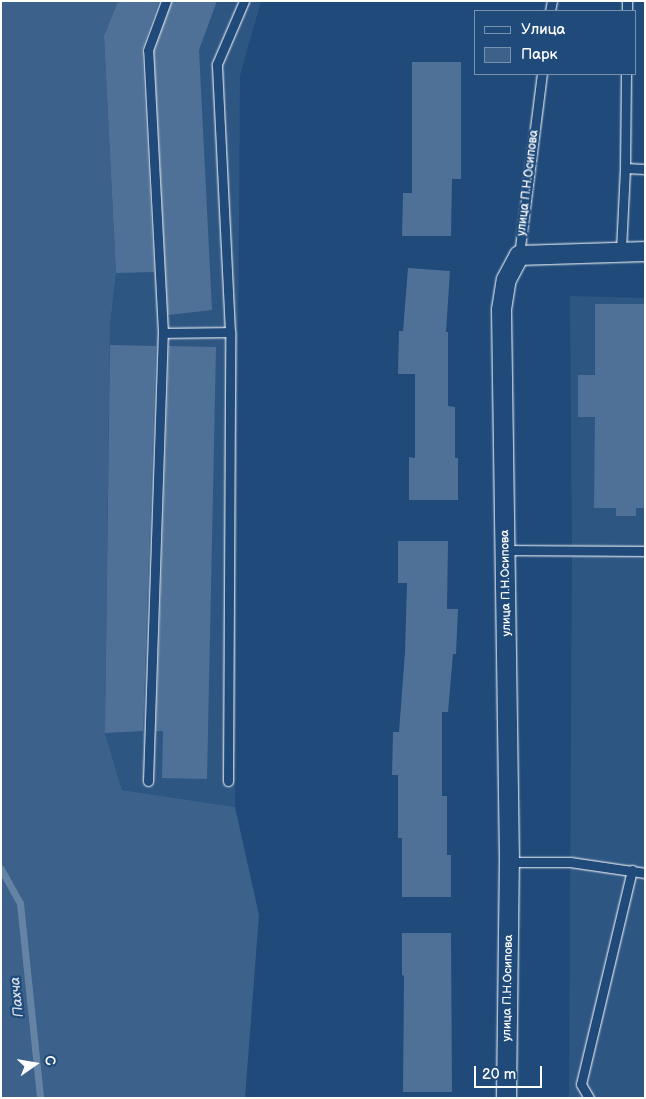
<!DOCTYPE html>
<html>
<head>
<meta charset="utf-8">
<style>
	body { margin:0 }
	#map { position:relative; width:646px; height:1099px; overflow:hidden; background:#1f4a7a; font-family:"Balsamiq Sans",sans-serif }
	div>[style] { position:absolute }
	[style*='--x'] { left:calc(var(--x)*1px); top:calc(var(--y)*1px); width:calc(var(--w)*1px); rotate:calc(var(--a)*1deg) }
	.built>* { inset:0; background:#2e5683 }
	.green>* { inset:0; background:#3c618b }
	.stream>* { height:7px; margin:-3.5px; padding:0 3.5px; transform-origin:3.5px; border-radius:3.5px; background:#6583a4 }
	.building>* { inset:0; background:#507197 }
	.roads { filter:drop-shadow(0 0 1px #fff) drop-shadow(0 0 1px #fff) }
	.service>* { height:9px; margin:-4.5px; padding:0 4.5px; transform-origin:4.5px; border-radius:4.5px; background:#1f4a7a }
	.minor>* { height:19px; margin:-9.5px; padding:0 9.5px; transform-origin:9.5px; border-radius:9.5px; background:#1f4a7a }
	span { translate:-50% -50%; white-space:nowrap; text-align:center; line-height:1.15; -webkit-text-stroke:4.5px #1f4a7a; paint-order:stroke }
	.street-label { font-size:12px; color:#fff }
	.water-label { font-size:14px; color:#d8e0e8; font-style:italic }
	.frame { position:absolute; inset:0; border:2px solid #fff; pointer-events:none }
	.legend { position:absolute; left:474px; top:10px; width:162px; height:65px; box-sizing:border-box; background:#1f4a7a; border:1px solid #7992af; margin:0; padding:6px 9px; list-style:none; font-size:15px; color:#fff }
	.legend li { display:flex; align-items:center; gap:10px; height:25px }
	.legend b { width:25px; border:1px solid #7992af }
	.north { position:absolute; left:10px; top:1039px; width:50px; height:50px; -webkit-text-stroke:4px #1f4a7a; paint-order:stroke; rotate:77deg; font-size:14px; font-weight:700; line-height:20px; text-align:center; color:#fff }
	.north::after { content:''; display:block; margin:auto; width:18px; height:22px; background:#fff; clip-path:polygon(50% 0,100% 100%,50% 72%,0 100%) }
	.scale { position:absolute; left:474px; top:1066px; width:68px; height:22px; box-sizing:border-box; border:2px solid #fff; border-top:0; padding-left:6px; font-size:15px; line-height:18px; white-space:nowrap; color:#fff; -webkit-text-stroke:4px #1f4a7a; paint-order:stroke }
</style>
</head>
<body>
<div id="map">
	<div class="built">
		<i style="clip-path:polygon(118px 1px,261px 1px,240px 76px,235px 807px,122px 790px,105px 733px,110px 327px,116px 273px,104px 36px)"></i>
		<i style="clip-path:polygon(570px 296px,645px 298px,645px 1098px,569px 1098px,572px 551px)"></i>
	</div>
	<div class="green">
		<i style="clip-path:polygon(1px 1px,118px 1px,104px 36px,116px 273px,110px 327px,105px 733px,122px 790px,235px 807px,259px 915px,245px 1098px,1px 1098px)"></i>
	</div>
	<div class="stream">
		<i style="--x:1;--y:869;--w:39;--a:61"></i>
		<i style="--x:20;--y:903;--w:196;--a:84.1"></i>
	</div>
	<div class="building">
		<i style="clip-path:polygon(118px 1px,159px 1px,142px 50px,154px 272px,116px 273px,104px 36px)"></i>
		<i style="clip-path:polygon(172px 1px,217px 1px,199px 50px,212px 310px,168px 315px,154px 51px)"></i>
		<i style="clip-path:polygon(412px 62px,461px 62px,461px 179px,452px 179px,451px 236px,402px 236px,403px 193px,412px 193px)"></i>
		<i style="clip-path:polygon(408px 268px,450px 271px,446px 332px,448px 332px,448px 406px,455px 407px,455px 458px,458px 458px,458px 500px,409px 500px,409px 457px,415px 458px,415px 374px,398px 374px,399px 331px,403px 331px)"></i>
		<i style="clip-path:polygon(595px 304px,644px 304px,645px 490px,644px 508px,636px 508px,636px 516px,616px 516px,616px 508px,594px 508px,595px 417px,578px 417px,578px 375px,595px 375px)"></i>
		<i style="clip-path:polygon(110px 345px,156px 346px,143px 731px,105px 733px)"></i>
		<i style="clip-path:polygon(169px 346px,216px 347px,207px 779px,162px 778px,163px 731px,156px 731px)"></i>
		<i style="clip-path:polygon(398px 541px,448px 541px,447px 609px,458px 609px,456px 654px,453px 654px,448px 712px,442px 712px,442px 796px,447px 796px,447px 855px,451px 855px,451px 897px,402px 897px,402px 838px,398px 838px,398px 775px,392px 775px,393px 732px,399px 732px,405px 652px,407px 583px,398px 583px)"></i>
		<i style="clip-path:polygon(402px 933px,451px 933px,452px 1092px,403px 1092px,404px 976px,402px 975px)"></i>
	</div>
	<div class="roads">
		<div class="service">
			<i style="--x:550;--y:11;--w:10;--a:-79"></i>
			<i style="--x:627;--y:11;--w:10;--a:-90"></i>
			<i style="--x:625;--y:168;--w:20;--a:3"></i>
			<i style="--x:621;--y:250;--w:82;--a:-87.2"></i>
			<i style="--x:625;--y:168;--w:94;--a:-89.4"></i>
			<i style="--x:519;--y:255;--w:182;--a:-82.8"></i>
			<i style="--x:163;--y:333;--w:67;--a:-0.9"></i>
			<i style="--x:506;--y:550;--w:139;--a:0.4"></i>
			<i style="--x:148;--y:781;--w:448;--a:-88.1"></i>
			<i style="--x:163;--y:333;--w:283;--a:-93"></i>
			<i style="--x:148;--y:50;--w:52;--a:-69.8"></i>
			<i style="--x:228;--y:781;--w:449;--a:-89.7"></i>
			<i style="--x:230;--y:332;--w:268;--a:-92.8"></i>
			<i style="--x:217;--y:64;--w:69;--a:-66.8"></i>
			<i style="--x:509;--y:862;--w:61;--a:0"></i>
			<i style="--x:570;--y:862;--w:76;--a:8.3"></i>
			<i style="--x:589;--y:1098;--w:16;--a:-120"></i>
			<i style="--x:581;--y:1084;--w:220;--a:-76.6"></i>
		</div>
		<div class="minor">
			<i style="--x:506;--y:1098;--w:236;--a:-89.3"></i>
			<i style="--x:509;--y:862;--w:553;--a:-90.83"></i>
			<i style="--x:501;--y:309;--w:30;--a:-81"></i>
			<i style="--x:506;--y:279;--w:27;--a:-62"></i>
			<i style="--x:519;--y:255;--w:126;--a:-1.8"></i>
		</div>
	</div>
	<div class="street-label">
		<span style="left:528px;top:183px;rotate:-83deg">улица П.Н.Осипова</span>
		<span style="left:506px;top:583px;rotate:-91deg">улица П.Н.Осипова</span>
		<span style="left:508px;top:988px;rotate:-89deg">улица П.Н.Осипова</span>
	</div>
	<div class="water-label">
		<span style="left:17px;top:997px;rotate:-96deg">Пахча</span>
	</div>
	<div class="frame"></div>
	<ul class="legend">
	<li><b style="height:6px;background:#1f4a7a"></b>Улица</li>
	<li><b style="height:14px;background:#3c618b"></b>Парк</li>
	</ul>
	<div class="north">С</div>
	<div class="scale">20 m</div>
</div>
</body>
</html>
